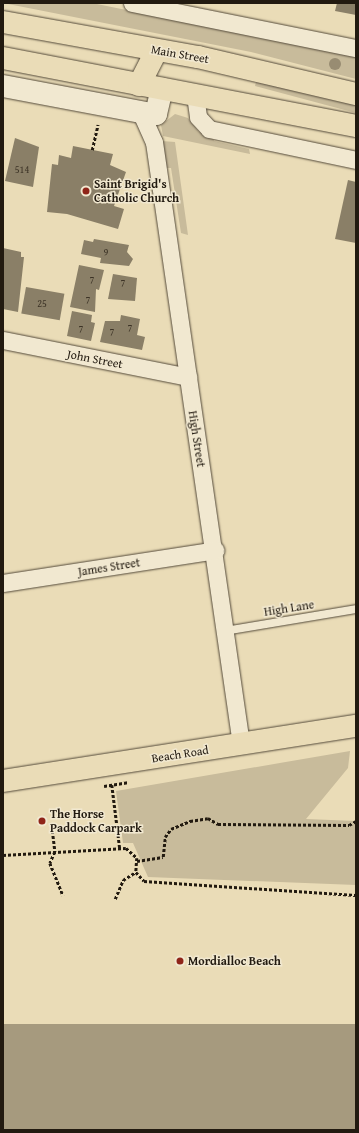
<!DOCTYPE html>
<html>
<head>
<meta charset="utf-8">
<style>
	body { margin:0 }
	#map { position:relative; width:359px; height:1133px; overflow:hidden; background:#eadcb7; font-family:"Gentium Book Plus",serif }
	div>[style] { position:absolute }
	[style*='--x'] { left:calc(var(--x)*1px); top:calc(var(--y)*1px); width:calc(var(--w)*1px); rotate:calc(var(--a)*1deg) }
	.green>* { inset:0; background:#c8bb9b }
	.water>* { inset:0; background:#a69a7e; transform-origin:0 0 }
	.building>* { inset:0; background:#8a7f67; transform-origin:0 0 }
	.path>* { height:2.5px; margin-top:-1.25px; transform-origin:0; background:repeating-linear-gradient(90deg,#221a10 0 3px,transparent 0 5px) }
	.roads { filter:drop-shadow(0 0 1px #544a3a) drop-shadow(0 0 1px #544a3a) }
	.lane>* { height:8px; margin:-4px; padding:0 4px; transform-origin:4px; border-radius:4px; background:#f1e8d0 }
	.street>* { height:17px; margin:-8.5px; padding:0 8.5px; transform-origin:8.5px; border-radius:8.5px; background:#f1e8d0 }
	.secondary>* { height:22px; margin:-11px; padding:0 11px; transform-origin:11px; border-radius:11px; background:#f1e8d0 }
	.primary>* { height:22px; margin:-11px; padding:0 11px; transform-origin:11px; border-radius:11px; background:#eadcb7 }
	.highway>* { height:22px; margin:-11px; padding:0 11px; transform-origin:11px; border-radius:11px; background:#eadcb7 }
	.trees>* { width:12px; height:12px; margin:-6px; border-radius:50%; background:#988c72 }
	.dots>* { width:11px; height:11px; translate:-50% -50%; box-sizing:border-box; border:2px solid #f1e8d0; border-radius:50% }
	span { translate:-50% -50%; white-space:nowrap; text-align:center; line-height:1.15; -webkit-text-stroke:3px #f1e8d0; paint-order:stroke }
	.number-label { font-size:10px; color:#3c3326 }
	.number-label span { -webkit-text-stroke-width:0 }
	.street-label { font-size:12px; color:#221a10 }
	.poi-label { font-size:12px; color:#221a10; font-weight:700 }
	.left { translate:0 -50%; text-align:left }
	.frame { position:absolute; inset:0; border:4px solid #221a10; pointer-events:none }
</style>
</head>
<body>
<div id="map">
	<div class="green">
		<i style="clip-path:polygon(3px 3px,92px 3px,356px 57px,356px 79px,251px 52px)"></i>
		<i style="clip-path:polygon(256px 82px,356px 104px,356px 113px,255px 86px)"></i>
		<i style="clip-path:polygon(175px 114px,188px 118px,199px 132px,212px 135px,214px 141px,249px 149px,250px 154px,163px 136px,161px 125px)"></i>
		<i style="clip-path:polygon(162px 141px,175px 142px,188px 235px,181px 233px,171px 168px,166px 168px)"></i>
		<i style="clip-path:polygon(350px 751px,348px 768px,306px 819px,356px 821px,356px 885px,148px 877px,133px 843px,123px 843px,116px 791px)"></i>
	</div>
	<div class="water">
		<i style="left:356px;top:1024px;width:106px;height:353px;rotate:90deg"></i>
	</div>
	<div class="building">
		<i style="clip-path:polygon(337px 3px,356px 3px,356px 15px,335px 11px)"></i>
		<i style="clip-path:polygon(15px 138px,39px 147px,33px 187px,5px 181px)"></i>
		<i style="clip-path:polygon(73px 146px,113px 154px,110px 165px,126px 172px,114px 206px,124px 209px,118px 229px,67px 214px,47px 212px,52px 164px,58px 165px,59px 155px,71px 158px)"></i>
		<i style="clip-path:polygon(348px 180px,356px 182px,356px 243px,335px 239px)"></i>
		<i style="clip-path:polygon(94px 239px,129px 245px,127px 252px,133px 259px,129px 266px,100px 263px,101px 258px,81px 254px,84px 240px,93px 242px)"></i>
		<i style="clip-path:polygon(3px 248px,21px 252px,21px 257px,24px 257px,18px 312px,3px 309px)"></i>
		<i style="clip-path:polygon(79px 265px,104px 270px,99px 290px,96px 289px,95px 312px,70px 307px)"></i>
		<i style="clip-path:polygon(113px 274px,137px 278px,135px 301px,108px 299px)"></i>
		<i style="left:26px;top:287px;width:39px;height:27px;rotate:10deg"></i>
		<i style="clip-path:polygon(72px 311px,92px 315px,91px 322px,95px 323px,91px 341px,67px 336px)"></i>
		<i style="clip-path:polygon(121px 315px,140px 319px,137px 335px,145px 337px,142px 350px,100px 342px,105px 321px,120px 321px)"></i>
	</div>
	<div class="path">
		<i style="--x:92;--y:150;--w:26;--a:-77"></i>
		<i style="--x:112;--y:785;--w:64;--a:82.9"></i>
		<i style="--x:104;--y:786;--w:24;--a:-9"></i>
		<i style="--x:52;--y:826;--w:26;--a:83"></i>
		<i style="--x:55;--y:852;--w:12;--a:114"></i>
		<i style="--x:50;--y:863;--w:35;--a:68"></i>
		<i style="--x:3;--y:855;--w:123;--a:-3.3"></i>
		<i style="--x:126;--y:848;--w:15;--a:42"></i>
		<i style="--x:137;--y:858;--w:14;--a:94"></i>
		<i style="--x:136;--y:872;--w:12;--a:48"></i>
		<i style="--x:144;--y:881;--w:212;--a:3.8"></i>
		<i style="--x:137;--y:861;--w:26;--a:-9"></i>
		<i style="--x:163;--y:857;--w:20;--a:-84"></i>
		<i style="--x:165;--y:837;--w:10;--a:-53"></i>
		<i style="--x:171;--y:829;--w:21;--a:-23"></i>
		<i style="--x:190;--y:821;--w:18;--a:-9"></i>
		<i style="--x:208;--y:818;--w:12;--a:31"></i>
		<i style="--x:218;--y:824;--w:131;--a:0.4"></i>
		<i style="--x:349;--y:825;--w:8;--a:-30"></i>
		<i style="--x:115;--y:899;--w:21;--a:-67"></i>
		<i style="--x:123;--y:880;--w:15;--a:-32"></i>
	</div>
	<div class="roads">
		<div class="lane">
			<i style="--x:225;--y:631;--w:133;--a:-9.5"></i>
		</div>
		<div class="street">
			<i style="--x:132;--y:3;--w:228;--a:11.4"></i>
			<i style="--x:195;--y:95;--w:22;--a:82"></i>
			<i style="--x:198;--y:117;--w:16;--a:47"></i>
			<i style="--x:209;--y:129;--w:150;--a:11.9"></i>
			<i style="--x:141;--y:113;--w:32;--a:66"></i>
			<i style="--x:154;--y:142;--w:608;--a:81.78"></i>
			<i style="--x:3;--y:340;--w:189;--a:11.3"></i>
			<i style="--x:3;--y:583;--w:215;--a:-8.8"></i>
		</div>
		<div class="secondary">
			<i style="--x:3;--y:86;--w:151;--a:10.7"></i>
			<i style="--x:151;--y:114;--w:5;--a:0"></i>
			<i style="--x:156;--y:114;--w:26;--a:-77"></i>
		</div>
		<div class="primary">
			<i style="--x:3;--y:781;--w:357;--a:-8.9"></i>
		</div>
		<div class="highway">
			<i style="--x:3;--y:22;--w:198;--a:10.2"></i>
			<i style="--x:198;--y:57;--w:162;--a:13.2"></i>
			<i style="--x:3;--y:58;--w:359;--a:10.9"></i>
			<i style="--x:139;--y:85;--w:39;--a:-63"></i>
		</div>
	</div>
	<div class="trees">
		<i style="left:335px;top:64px"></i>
	</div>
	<div class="dots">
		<i style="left:86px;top:191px;background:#8f2418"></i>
		<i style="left:42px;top:821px;background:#8f2418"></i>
		<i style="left:180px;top:961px;background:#8f2418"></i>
	</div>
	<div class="number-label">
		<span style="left:22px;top:170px">514</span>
		<span style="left:106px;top:253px">9</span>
		<span style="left:92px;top:280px">7</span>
		<span style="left:123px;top:283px">7</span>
		<span style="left:88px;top:300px">7</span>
		<span style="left:42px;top:304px">25</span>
		<span style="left:130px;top:328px">7</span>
		<span style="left:81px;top:329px">7</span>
		<span style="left:112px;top:332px">7</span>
	</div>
	<div class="street-label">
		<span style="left:180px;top:54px;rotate:10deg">Main Street</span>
		<span style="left:95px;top:359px;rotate:11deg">John Street</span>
		<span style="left:197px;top:439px;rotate:81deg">High Street</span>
		<span style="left:109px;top:567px;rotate:-9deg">James Street</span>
		<span style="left:289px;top:608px;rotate:-9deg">High Lane</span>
		<span style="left:180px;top:754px;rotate:-9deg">Beach Road</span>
	</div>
	<div class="poi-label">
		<span class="left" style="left:94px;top:191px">Saint Brigid's<br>Catholic Church</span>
		<span class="left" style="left:50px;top:821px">The Horse<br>Paddock Carpark</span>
		<span class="left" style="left:188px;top:961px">Mordialloc Beach</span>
	</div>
	<div class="frame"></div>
</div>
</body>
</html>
